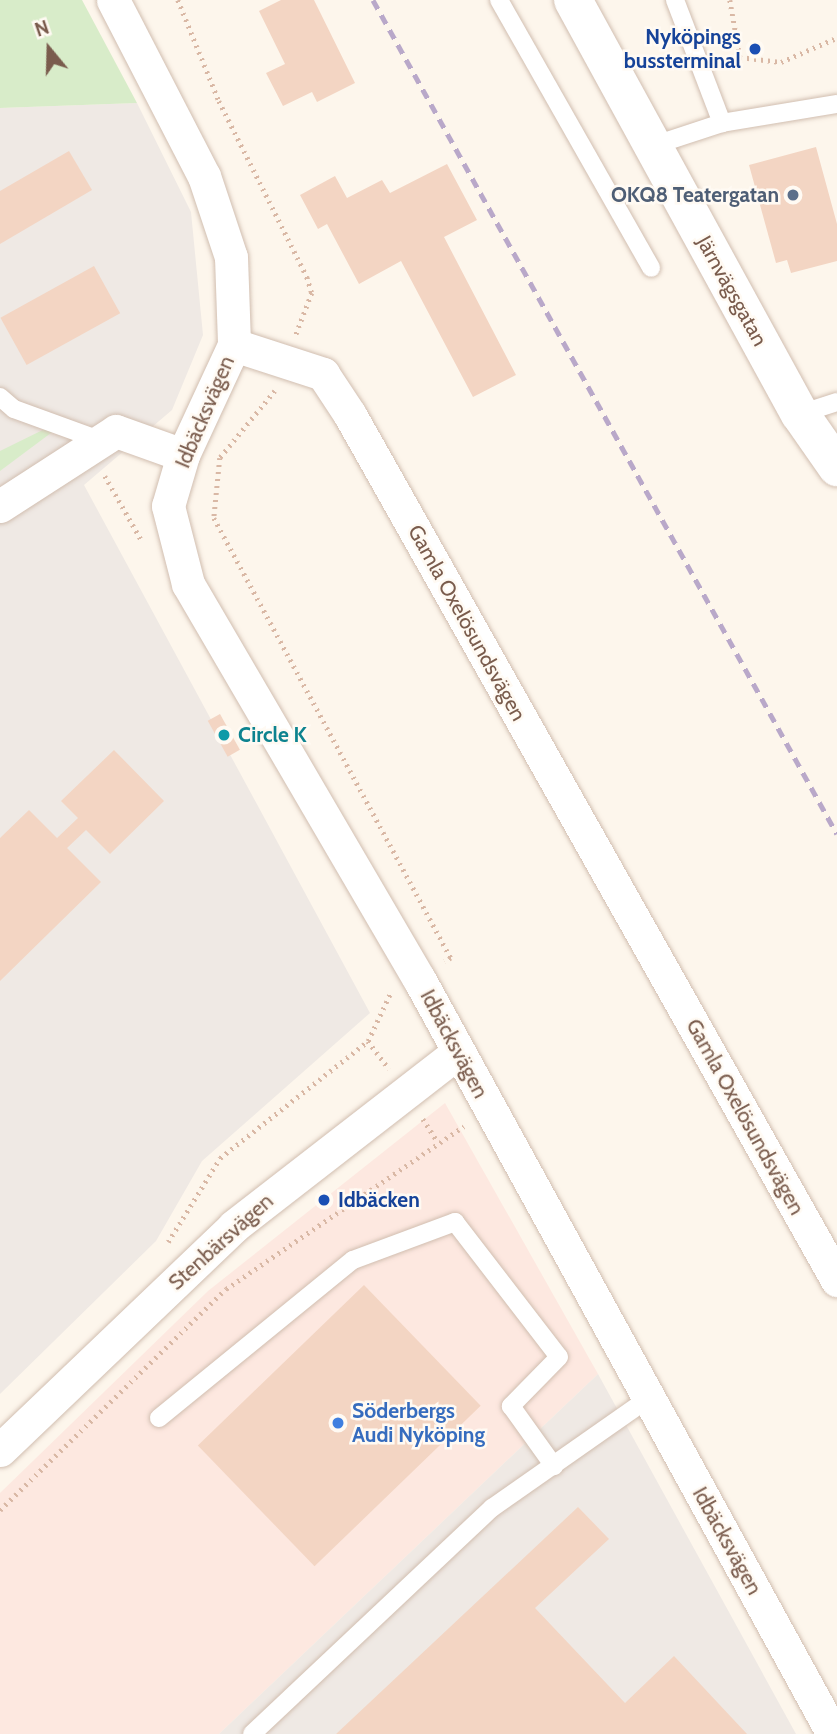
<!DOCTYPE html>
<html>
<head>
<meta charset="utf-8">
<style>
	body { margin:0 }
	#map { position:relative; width:837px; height:1734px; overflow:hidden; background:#fdf6ec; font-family:Cabin,sans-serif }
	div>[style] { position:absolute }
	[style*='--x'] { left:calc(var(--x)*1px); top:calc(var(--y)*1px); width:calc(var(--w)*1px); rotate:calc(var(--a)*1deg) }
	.commercial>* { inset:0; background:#fde8e0 }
	.industrial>* { inset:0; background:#efe9e4 }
	.green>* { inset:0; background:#d8ecc9 }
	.building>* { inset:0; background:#f3d5c3; transform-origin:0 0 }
	.path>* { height:4.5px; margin-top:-2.25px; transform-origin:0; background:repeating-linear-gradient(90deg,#d9b8a5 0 2px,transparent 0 7px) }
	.roads { filter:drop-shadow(0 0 2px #d1beb0) drop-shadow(0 0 2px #d1beb0) }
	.service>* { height:18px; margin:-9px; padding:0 9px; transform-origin:9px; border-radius:9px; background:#fff }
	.minor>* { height:33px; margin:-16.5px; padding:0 16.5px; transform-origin:16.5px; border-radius:16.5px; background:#fff }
	.secondary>* { height:38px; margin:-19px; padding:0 19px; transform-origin:19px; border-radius:19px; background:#fff }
	.rail>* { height:5px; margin-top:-2.5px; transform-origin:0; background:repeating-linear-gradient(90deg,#b9a8c9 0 10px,transparent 0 17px) }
	.dots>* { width:19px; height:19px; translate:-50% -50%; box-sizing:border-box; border:4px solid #fffaf3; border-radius:50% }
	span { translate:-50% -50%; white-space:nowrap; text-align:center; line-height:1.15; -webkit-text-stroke:5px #fffaf3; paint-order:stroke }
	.transit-label { font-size:21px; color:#164399; font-weight:700 }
	.right { translate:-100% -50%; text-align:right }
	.left { translate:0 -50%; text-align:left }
	.service-label { font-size:21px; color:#4e5e75; font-weight:700 }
	.street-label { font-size:21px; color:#7a5c4d }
	.culture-label { font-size:21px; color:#0d838f; font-weight:700 }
	.shop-label { font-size:21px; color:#366cbe; font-weight:700 }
	.north { position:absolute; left:14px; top:14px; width:70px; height:70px; -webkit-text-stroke:5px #fffaf3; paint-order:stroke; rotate:341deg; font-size:19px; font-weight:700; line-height:28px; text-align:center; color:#7a5c4d }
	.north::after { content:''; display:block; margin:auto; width:24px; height:32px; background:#7a5c4d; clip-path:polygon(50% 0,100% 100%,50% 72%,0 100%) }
</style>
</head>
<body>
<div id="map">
	<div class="commercial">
		<i style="clip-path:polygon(445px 1103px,598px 1374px,219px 1734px,0 1734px,0 1493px,208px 1291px)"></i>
	</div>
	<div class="industrial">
		<i style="clip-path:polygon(137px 103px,191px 212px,203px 335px,172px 410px,84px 485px,370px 1013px,202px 1161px,156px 1241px,0 1394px,0 108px)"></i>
		<i style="clip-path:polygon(598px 1374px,796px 1734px,219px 1734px)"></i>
	</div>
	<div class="green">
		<i style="clip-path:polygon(0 0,82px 0,137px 103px,0 108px)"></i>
		<i style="clip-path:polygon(61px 421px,63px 424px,0 471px,0 451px)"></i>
	</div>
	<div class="building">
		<i style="clip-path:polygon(281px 0,314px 0,355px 83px,317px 102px,312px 92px,283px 106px,266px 73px,285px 64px,259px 11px)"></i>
		<i style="clip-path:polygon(816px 147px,837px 224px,837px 261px,791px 273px,787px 260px,776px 263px,749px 165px)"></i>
		<i style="clip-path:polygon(69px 151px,92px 190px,0 244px,0 191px)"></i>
		<i style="clip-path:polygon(447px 164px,477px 220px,444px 237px,516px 375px,473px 397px,401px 261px,359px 284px,327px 224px,318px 229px,300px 195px,335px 176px,347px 198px,382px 180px,390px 193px)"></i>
		<i style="left:94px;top:266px;width:54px;height:107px;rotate:61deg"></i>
		<i style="left:220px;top:714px;width:41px;height:14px;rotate:61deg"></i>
		<i style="clip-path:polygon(114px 750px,164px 801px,110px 854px,86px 830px,67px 848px,101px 882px,0 981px,0 838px,29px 810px,57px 838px,78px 818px,61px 801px)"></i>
		<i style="left:364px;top:1285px;width:168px;height:231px;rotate:46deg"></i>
		<i style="clip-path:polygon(578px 1507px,609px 1539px,535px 1608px,625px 1703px,674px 1656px,747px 1734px,336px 1734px)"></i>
	</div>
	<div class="path">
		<i style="--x:178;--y:0;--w:109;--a:67.9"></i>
		<i style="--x:219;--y:101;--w:197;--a:63.4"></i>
		<i style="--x:307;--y:277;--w:17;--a:73"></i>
		<i style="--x:312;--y:293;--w:45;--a:110.9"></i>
		<i style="--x:730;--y:0;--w:58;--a:80"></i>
		<i style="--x:740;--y:57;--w:41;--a:7"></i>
		<i style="--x:781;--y:62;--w:58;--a:-23.5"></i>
		<i style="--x:275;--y:391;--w:87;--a:129.4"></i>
		<i style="--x:220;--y:458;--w:60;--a:95.7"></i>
		<i style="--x:214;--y:518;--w:500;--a:61.7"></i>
		<i style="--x:451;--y:958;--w:7;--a:153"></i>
		<i style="--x:105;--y:476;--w:75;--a:60.4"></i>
		<i style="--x:368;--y:1041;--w:35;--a:53"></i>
		<i style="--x:423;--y:1119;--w:27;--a:57"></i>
		<i style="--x:168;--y:1242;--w:99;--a:-58.2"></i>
		<i style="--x:220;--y:1158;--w:189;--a:-38.3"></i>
		<i style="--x:368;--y:1041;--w:52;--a:-64.9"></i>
		<i style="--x:0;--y:1510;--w:316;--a:-44.4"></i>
		<i style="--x:226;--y:1289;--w:288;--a:-34.4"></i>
	</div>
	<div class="roads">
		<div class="service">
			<i style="--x:499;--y:0;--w:308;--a:60.4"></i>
			<i style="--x:675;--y:0;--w:132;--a:69.1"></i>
			<i style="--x:652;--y:146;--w:74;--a:-18.2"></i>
			<i style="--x:722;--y:123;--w:117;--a:-9.4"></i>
			<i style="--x:0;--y:397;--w:18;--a:41"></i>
			<i style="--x:14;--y:409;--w:90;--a:20"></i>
			<i style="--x:800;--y:414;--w:39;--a:-18"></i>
			<i style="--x:159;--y:1418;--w:250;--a:-39.2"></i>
			<i style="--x:353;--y:1260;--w:109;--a:-20.4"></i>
			<i style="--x:455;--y:1222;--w:170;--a:52.4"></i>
			<i style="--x:559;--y:1357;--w:69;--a:134.4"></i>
			<i style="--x:511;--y:1406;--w:74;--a:54.4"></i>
			<i style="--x:252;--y:1734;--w:330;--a:-43.3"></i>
			<i style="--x:492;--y:1508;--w:192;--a:-35"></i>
		</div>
		<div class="minor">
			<i style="--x:113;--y:0;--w:198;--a:62.7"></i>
			<i style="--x:204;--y:176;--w:85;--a:71.6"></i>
			<i style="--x:231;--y:257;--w:88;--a:88"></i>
			<i style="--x:234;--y:345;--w:121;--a:114.9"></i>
			<i style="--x:183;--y:455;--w:53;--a:106.4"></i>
			<i style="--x:168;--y:506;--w:81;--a:75.6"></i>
			<i style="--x:188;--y:584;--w:458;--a:59.7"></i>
			<i style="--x:419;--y:979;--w:861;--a:61.26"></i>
			<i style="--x:234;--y:345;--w:94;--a:18"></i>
			<i style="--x:323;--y:374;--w:49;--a:56.6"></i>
			<i style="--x:350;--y:415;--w:993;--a:60.62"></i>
			<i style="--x:0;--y:506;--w:138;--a:-32.9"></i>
			<i style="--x:116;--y:431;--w:71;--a:19.7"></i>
			<i style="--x:0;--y:1450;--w:324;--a:-43.7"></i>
			<i style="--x:234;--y:1226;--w:284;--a:-37.8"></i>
		</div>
		<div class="secondary">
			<i style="--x:573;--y:0;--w:472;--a:61.3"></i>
			<i style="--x:800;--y:414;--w:65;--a:55.1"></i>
		</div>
	</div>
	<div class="rail">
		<i style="--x:373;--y:0;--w:954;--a:60.91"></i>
	</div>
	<div class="dots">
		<i style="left:755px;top:49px;background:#1a4fb4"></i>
		<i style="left:793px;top:195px;background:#5c6f8a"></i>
		<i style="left:224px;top:735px;background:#0f9aa8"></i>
		<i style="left:324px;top:1200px;background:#1a4fb4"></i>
		<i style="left:338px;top:1423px;background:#3f7fe0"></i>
	</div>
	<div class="transit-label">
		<span class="right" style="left:741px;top:49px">Nyköpings<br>bussterminal</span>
		<span class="left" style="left:338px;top:1200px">Idbäcken</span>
	</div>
	<div class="service-label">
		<span class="right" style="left:779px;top:195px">OKQ8 Teatergatan</span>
	</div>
	<div class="street-label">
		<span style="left:732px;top:291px;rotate:61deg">Järnvägsgatan</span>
		<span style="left:205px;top:412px;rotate:-67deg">Idbäcksvägen</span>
		<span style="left:467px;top:623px;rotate:61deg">Gamla Oxelösundsvägen</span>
		<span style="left:454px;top:1044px;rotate:62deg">Idbäcksvägen</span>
		<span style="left:745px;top:1117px;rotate:61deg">Gamla Oxelösundsvägen</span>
		<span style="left:221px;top:1242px;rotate:-42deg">Stenbärsvägen</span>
		<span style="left:727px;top:1541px;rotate:61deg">Idbäcksvägen</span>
	</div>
	<div class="culture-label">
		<span class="left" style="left:238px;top:735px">Circle K</span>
	</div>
	<div class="shop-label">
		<span class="left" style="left:352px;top:1423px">Söderbergs<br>Audi Nyköping</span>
	</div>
	<div class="north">N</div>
</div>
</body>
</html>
